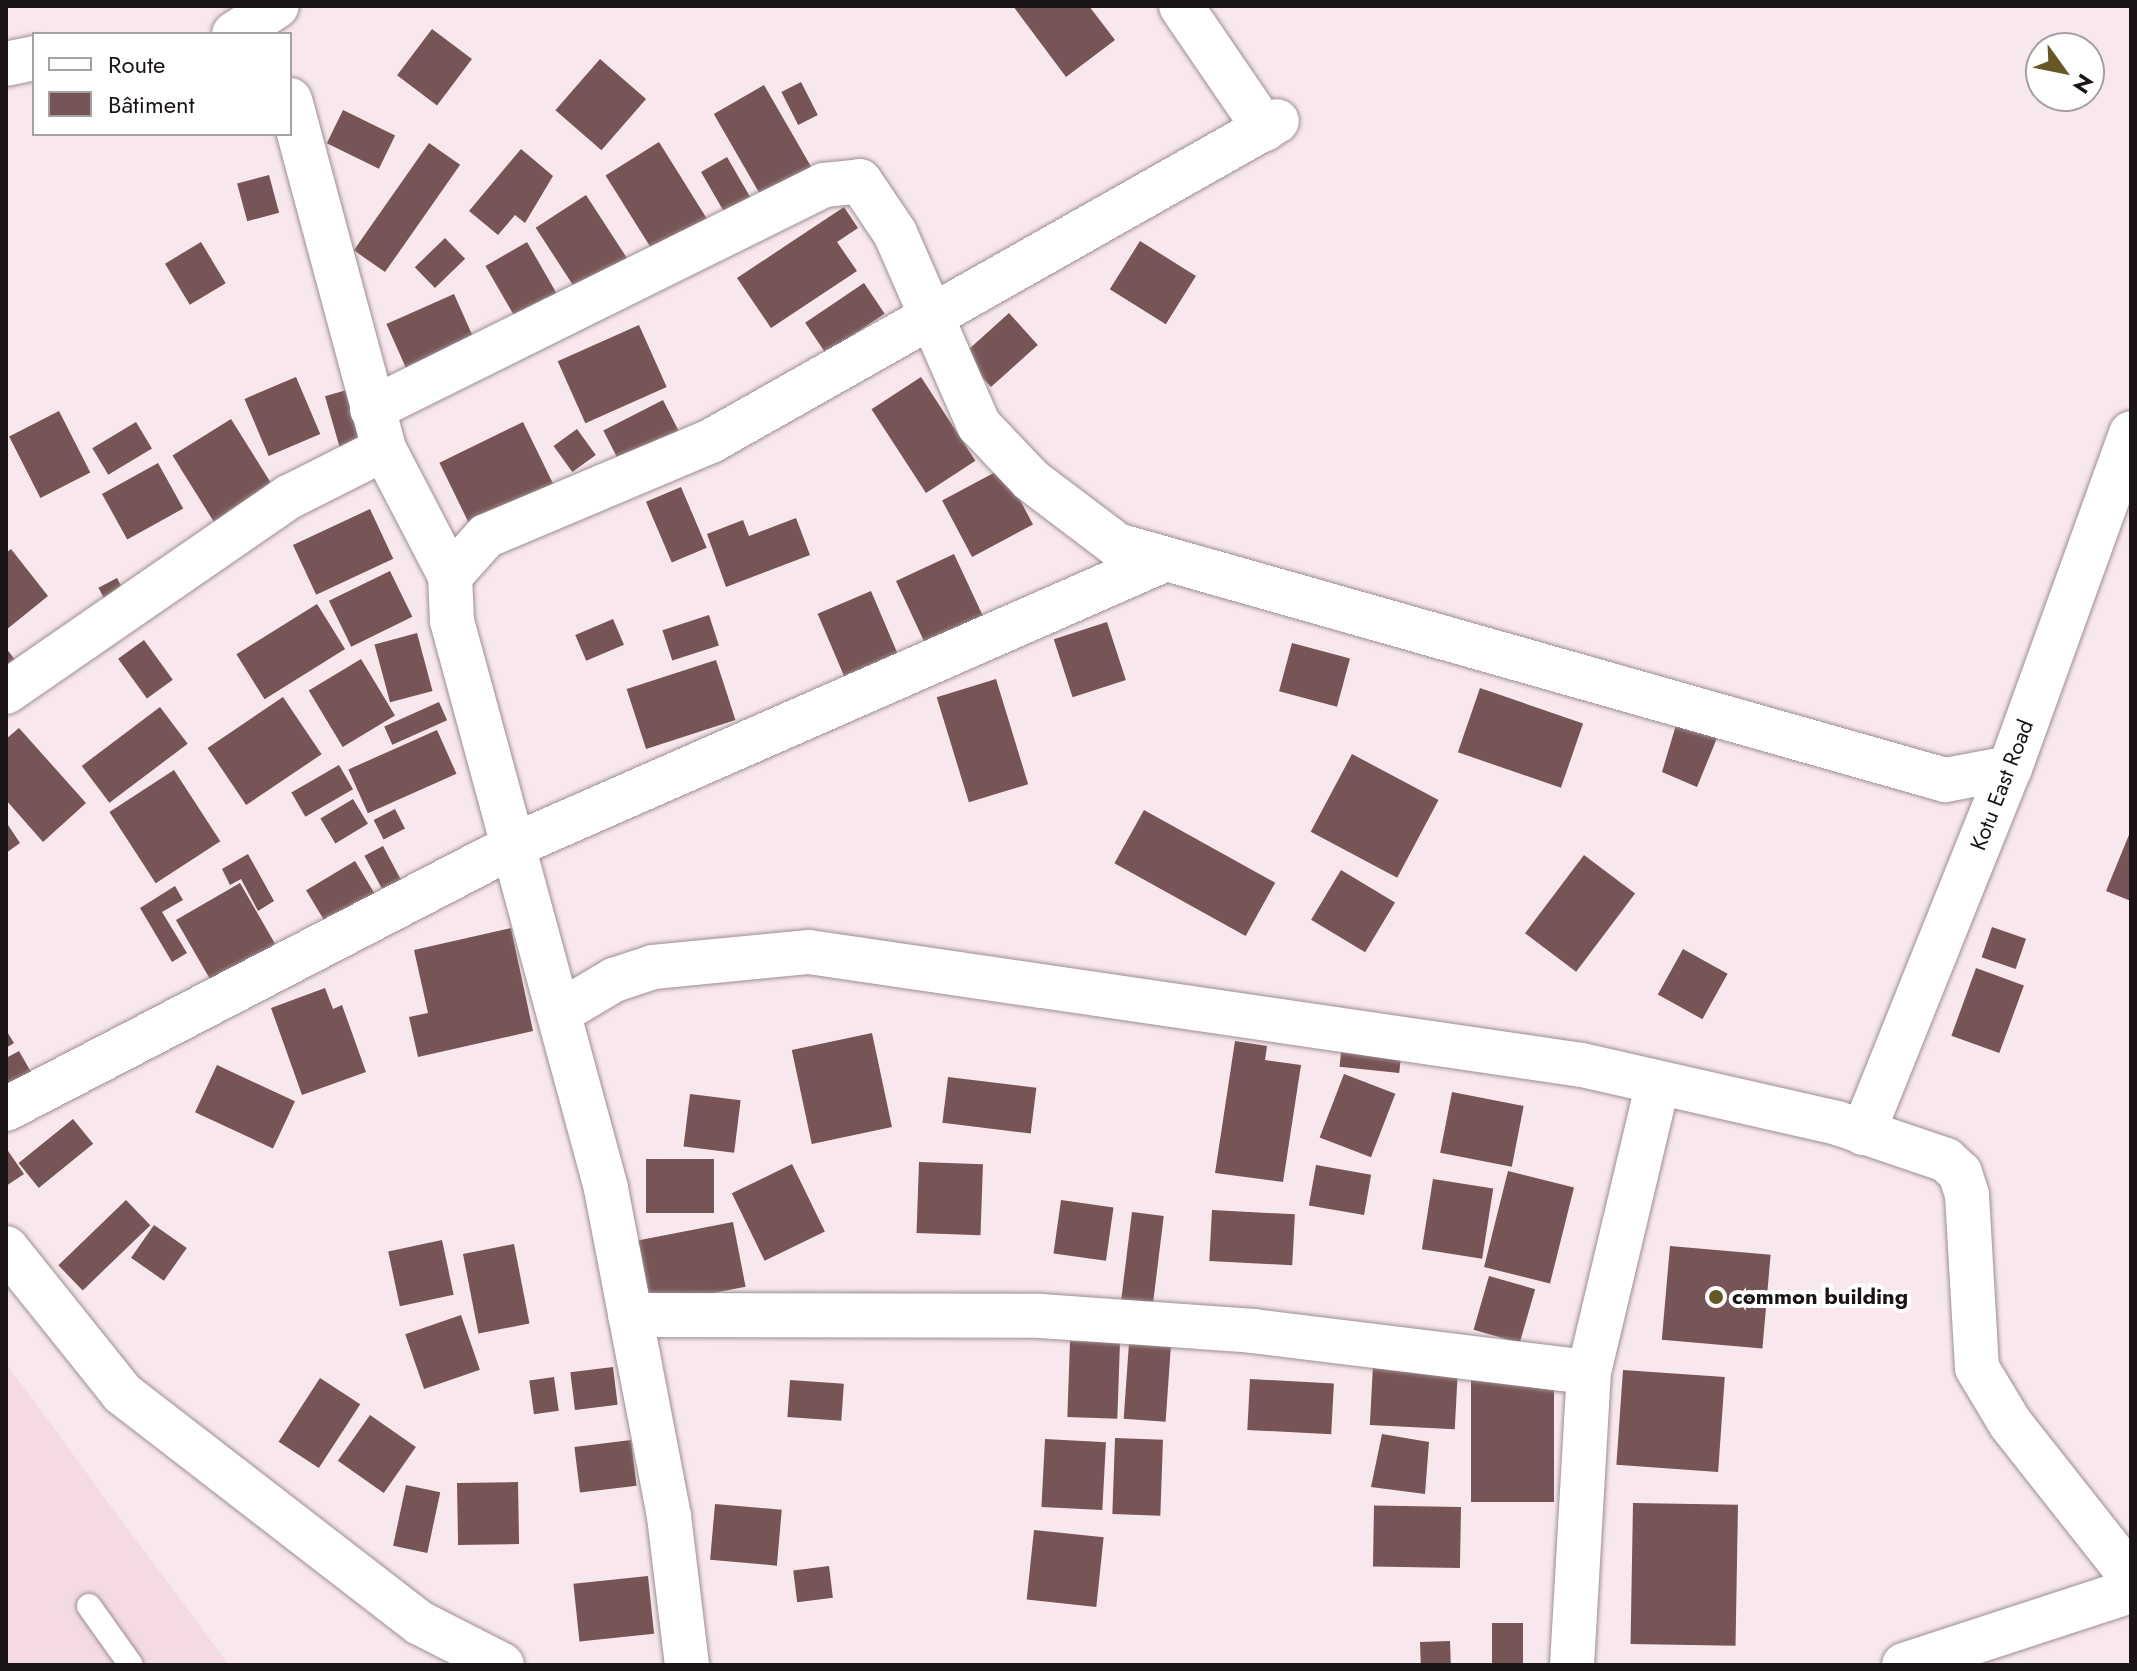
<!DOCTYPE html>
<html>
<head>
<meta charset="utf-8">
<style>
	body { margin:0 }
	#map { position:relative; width:2137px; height:1671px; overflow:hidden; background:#f8e8ed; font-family:Jost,sans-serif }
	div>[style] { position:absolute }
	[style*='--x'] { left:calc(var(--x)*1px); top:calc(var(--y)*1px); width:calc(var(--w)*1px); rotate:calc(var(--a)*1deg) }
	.built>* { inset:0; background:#f4dbe3 }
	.building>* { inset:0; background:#775455; transform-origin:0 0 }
	.roads { filter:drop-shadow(0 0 2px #9d8e92) drop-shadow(0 0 2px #9d8e92) }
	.lane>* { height:24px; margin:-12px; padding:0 12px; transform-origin:12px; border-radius:12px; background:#fff }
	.street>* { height:44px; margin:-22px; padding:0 22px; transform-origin:22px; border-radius:22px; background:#fff }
	.dots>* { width:22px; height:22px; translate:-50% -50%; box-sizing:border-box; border:4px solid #fff; border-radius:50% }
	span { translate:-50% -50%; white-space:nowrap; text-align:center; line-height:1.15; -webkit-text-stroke:8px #fff; paint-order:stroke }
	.street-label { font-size:22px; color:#1a1416 }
	.poi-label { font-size:22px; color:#1a1416; font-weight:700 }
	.left { translate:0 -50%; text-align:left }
	.frame { position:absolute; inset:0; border:8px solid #1a1416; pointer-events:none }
	.legend { position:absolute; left:32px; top:32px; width:260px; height:104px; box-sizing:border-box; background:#fff; border:2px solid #a3a1a2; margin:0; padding:10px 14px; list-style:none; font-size:24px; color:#1a1416 }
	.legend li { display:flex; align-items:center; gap:16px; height:40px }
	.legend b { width:40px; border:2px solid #a3a1a2 }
	.north { position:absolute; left:2025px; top:32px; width:80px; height:80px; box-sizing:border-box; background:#fff; border:2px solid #a3a1a2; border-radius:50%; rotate:123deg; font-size:22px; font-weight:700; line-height:32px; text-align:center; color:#1a1416 }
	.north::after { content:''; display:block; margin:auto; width:28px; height:36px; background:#655825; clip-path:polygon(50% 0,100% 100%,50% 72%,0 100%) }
</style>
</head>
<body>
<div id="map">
	<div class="built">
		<i style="clip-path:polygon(6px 1363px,135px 1539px,229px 1665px,6px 1665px)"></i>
	</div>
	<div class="building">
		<i style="clip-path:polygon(1013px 6px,1089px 6px,1115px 40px,1066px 77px)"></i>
		<i style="left:432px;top:29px;width:50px;height:58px;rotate:37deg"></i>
		<i style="left:600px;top:59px;width:61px;height:68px;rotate:41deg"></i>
		<i style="left:801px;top:82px;width:37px;height:22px;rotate:63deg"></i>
		<i style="left:764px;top:85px;width:94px;height:58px;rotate:60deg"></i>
		<i style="left:343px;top:110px;width:58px;height:37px;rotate:26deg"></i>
		<i style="left:659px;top:142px;width:94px;height:63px;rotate:58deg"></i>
		<i style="left:429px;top:143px;width:38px;height:131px;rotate:35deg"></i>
		<i style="clip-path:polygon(521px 149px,553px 176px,525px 223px,515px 215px,498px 235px,469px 211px)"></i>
		<i style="left:727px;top:157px;width:48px;height:30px;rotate:60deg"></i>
		<i style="left:269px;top:175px;width:39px;height:33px;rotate:75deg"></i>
		<i style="left:586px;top:195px;width:80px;height:60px;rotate:57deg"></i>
		<i style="clip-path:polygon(844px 207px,858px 228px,837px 242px,857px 271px,771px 328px,737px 278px)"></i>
		<i style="left:445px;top:238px;width:29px;height:42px;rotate:46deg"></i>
		<i style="left:1140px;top:241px;width:66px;height:57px;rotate:32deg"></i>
		<i style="left:201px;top:242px;width:48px;height:42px;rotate:59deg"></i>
		<i style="left:527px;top:242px;width:75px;height:48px;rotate:60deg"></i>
		<i style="left:864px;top:283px;width:37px;height:71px;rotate:56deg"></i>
		<i style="left:454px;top:294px;width:55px;height:74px;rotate:66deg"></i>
		<i style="left:1009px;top:313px;width:43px;height:63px;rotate:48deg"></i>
		<i style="left:639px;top:325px;width:68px;height:89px;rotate:66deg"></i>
		<i style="left:296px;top:377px;width:62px;height:56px;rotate:67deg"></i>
		<i style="left:921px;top:377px;width:100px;height:59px;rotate:57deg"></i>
		<i style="left:350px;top:389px;width:68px;height:26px;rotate:74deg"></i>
		<i style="left:663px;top:400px;width:40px;height:67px;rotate:63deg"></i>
		<i style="left:59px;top:411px;width:69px;height:56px;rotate:63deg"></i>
		<i style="left:231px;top:419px;width:88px;height:69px;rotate:58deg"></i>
		<i style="left:136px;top:422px;width:31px;height:51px;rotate:59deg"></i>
		<i style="left:523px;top:422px;width:69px;height:93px;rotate:64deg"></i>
		<i style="left:577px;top:429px;width:32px;height:29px;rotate:54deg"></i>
		<i style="left:158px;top:463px;width:52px;height:64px;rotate:61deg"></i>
		<i style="left:1003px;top:468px;width:64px;height:69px;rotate:62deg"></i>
		<i style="left:681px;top:487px;width:66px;height:38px;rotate:67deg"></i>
		<i style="left:370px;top:509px;width:55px;height:85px;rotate:65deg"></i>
		<i style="clip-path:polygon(796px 518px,810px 555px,726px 587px,707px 534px,743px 520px,749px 536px)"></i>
		<i style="clip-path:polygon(11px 549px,48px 596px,6px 630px,6px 553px)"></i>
		<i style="left:954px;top:554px;width:71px;height:64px;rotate:65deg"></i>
		<i style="left:390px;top:571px;width:51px;height:68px;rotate:64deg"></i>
		<i style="left:117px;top:578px;width:26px;height:21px;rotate:62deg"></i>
		<i style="left:871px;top:591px;width:69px;height:58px;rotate:67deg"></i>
		<i style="left:317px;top:604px;width:53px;height:95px;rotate:58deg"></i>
		<i style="left:709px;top:615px;width:32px;height:49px;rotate:72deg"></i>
		<i style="left:613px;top:619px;width:28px;height:41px;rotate:67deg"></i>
		<i style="left:1107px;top:622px;width:61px;height:56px;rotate:72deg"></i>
		<i style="left:417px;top:633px;width:60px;height:44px;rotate:75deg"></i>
		<i style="left:144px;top:640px;width:49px;height:32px;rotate:54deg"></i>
		<i style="left:1292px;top:643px;width:60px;height:50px;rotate:15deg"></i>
		<i style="clip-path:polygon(6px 648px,25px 673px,6px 689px)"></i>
		<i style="left:361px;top:659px;width:66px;height:61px;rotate:59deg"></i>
		<i style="left:716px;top:660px;width:63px;height:94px;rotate:72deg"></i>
		<i style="left:996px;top:679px;width:110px;height:62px;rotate:73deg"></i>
		<i style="left:1480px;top:688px;width:109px;height:68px;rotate:19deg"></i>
		<i style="left:283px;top:697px;width:69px;height:91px;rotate:56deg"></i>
		<i style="left:439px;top:702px;width:20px;height:60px;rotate:66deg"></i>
		<i style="left:160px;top:707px;width:46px;height:98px;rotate:53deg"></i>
		<i style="clip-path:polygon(1676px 725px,1717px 738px,1697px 787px,1662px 772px)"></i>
		<i style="clip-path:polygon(19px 728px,86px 803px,43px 842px,6px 800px,6px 739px)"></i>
		<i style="left:437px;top:730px;width:48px;height:97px;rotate:66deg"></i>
		<i style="left:1352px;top:754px;width:98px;height:88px;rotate:28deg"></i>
		<i style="left:339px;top:765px;width:28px;height:55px;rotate:60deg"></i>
		<i style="left:174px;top:770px;width:85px;height:77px;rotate:57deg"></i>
		<i style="left:353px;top:799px;width:29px;height:38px;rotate:59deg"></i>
		<i style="left:395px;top:809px;width:22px;height:24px;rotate:63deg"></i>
		<i style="left:1144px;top:810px;width:150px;height:61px;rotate:29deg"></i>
		<i style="clip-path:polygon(6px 822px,20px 843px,6px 853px)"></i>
		<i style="clip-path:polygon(2131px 830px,2131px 901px,2106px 891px)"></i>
		<i style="left:383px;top:846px;width:57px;height:21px;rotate:62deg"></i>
		<i style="clip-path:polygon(248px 854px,274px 901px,258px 911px,241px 879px,230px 885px,222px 869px)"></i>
		<i style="left:1584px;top:855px;width:64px;height:98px;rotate:37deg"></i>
		<i style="left:355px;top:861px;width:52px;height:57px;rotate:59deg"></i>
		<i style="left:1341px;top:870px;width:63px;height:58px;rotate:31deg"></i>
		<i style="left:240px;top:883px;width:75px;height:74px;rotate:60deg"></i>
		<i style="clip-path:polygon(175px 886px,183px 900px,162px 912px,187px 953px,172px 962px,140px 908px)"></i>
		<i style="left:1992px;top:927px;width:36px;height:32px;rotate:19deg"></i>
		<i style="clip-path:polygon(511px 928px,533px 1031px,418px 1057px,409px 1017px,428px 1013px,414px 950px)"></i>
		<i style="left:1683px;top:949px;width:51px;height:52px;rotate:29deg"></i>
		<i style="left:1976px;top:968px;width:51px;height:72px;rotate:20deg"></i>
		<i style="clip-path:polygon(325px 988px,333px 1009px,342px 1005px,366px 1072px,302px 1095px,271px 1008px)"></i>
		<i style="clip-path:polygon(6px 1030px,14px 1043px,6px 1048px)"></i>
		<i style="left:872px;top:1033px;width:96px;height:82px;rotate:78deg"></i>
		<i style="left:1343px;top:1034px;width:60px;height:33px;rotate:6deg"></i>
		<i style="clip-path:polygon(1235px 1041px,1267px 1046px,1265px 1060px,1301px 1065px,1283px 1182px,1215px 1173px)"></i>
		<i style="clip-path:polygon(19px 1051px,31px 1072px,6px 1087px,6px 1058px)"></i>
		<i style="left:217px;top:1065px;width:86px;height:52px;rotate:25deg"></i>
		<i style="left:1344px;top:1074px;width:55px;height:68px;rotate:21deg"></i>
		<i style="left:948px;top:1077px;width:89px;height:46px;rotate:7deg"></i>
		<i style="left:1452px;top:1092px;width:73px;height:62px;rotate:11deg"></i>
		<i style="left:690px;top:1094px;width:51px;height:53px;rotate:7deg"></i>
		<i style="left:73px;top:1119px;width:32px;height:70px;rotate:51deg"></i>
		<i style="clip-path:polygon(6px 1148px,24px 1174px,6px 1186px)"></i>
		<i style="left:646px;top:1159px;width:68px;height:54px"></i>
		<i style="left:919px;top:1162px;width:64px;height:71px;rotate:2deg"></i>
		<i style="left:792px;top:1164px;width:75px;height:67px;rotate:64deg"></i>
		<i style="left:1316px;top:1165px;width:56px;height:41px;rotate:10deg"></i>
		<i style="left:1508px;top:1171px;width:68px;height:99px;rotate:14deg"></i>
		<i style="left:1433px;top:1179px;width:61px;height:71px;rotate:9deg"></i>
		<i style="left:126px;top:1200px;width:35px;height:94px;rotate:46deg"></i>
		<i style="left:1061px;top:1200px;width:53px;height:54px;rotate:8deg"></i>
		<i style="left:1212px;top:1210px;width:83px;height:51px;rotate:3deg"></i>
		<i style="left:1132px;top:1212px;width:32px;height:96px;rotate:7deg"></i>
		<i style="left:733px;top:1222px;width:66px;height:101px;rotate:79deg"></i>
		<i style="left:154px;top:1225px;width:40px;height:40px;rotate:35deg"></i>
		<i style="left:442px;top:1240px;width:56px;height:55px;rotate:78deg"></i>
		<i style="left:514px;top:1244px;width:81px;height:52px;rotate:79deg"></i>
		<i style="left:1670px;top:1246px;width:101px;height:94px;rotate:5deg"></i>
		<i style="left:1489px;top:1276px;width:48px;height:56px;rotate:16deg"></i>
		<i style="left:461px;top:1315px;width:58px;height:59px;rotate:71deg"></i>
		<i style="left:1070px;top:1341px;width:50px;height:76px;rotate:2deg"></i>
		<i style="left:1129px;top:1343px;width:42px;height:76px;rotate:4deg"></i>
		<i style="left:1373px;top:1365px;width:85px;height:60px;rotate:3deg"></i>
		<i style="left:613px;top:1367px;width:38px;height:43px;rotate:83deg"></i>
		<i style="left:1623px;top:1370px;width:102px;height:95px;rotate:4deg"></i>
		<i style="left:554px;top:1377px;width:34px;height:25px;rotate:82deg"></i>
		<i style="left:320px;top:1378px;width:48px;height:76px;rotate:33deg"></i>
		<i style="left:1250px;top:1379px;width:84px;height:51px;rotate:3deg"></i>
		<i style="left:1471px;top:1379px;width:83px;height:123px"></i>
		<i style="left:790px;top:1380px;width:54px;height:37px;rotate:4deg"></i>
		<i style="left:370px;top:1415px;width:56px;height:56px;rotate:35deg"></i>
		<i style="clip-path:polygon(1382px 1434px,1429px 1442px,1425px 1494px,1371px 1487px)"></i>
		<i style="left:1115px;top:1438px;width:48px;height:76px;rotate:2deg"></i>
		<i style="left:1045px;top:1439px;width:61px;height:68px;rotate:3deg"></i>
		<i style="left:631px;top:1440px;width:46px;height:57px;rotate:83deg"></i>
		<i style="left:518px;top:1482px;width:62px;height:61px;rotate:89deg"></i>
		<i style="left:406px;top:1485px;width:35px;height:62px;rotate:12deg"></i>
		<i style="left:1633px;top:1503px;width:105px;height:141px;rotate:1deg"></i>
		<i style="left:715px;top:1504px;width:67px;height:56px;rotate:5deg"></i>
		<i style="left:1461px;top:1507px;width:61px;height:87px;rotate:91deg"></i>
		<i style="left:1034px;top:1530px;width:70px;height:70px;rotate:6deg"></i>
		<i style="left:829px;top:1566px;width:32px;height:36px;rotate:83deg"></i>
		<i style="left:648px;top:1576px;width:58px;height:75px;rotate:84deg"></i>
		<i style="left:1492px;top:1623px;width:31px;height:42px"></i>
		<i style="left:1450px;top:1641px;width:24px;height:30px;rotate:88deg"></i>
	</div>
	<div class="roads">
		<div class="lane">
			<i style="--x:89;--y:1606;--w:72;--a:54.6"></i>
		</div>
		<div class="street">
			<i style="--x:1181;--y:6;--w:149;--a:55.7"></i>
			<i style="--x:234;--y:34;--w:51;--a:-33.1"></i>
			<i style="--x:6;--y:64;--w:29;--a:-12"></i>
			<i style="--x:290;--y:100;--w:361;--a:74.9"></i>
			<i style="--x:384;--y:449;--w:143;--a:62.5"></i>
			<i style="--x:372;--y:409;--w:504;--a:-26.36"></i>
			<i style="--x:824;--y:185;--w:36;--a:-6"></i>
			<i style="--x:860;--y:181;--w:63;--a:56.1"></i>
			<i style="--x:895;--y:233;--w:210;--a:66.4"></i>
			<i style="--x:979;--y:425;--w:76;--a:46.6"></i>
			<i style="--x:1031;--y:480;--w:108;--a:37.1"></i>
			<i style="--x:1117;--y:545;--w:861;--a:15.84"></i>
			<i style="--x:1945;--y:780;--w:66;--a:-10.5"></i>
			<i style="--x:6;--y:692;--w:344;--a:-34.6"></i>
			<i style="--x:289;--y:497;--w:106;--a:-26.8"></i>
			<i style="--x:560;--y:1012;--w:63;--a:-30.7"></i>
			<i style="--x:614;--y:980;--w:41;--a:-18.4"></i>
			<i style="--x:653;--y:967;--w:157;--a:-5.5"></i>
			<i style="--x:809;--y:952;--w:781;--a:8.32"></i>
			<i style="--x:1582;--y:1065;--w:262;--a:12.8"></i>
			<i style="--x:1837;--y:1123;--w:115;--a:18.7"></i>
			<i style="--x:1946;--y:1160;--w:19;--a:43"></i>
			<i style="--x:1960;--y:1173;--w:23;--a:72"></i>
			<i style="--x:1967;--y:1195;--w:173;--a:86.7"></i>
			<i style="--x:1977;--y:1368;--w:64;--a:59"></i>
			<i style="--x:2010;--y:1423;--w:195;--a:51.7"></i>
			<i style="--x:6;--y:1109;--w:576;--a:-27.41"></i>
			<i style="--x:517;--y:844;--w:701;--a:-23.71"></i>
			<i style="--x:1863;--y:1133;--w:393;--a:-68.1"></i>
			<i style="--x:2010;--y:768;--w:356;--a:-70.1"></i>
			<i style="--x:6;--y:1248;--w:186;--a:51.3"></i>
			<i style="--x:122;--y:1393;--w:376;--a:37.7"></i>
			<i style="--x:420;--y:1623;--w:92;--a:27.1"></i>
			<i style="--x:630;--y:1315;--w:411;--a:0.1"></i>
			<i style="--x:1041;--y:1316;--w:213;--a:4"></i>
			<i style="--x:1253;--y:1331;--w:338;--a:7"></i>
			<i style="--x:687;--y:1665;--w:150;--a:-96.9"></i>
			<i style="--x:669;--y:1516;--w:334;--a:-100.9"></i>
			<i style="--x:606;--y:1188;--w:588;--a:-105.2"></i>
			<i style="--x:452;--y:621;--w:45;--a:-92.5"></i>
			<i style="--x:450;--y:576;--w:54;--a:-48"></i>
			<i style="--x:486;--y:536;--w:244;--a:-22.9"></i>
			<i style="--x:711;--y:441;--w:650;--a:-29.48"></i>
			<i style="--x:1572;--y:1665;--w:293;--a:-86.7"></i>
			<i style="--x:1589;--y:1372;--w:294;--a:-76.6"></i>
			<i style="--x:1904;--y:1665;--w:239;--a:-18.1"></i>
		</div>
	</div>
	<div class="dots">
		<i style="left:1716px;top:1297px;background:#655825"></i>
	</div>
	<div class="street-label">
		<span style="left:2002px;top:785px;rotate:-69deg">Kotu East Road</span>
	</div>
	<div class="poi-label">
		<span class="left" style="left:1732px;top:1297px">common building</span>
	</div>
	<div class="frame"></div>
	<ul class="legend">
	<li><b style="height:10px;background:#fff"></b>Route</li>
	<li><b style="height:22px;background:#775455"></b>Bâtiment</li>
	</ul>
	<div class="north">N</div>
</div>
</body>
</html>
